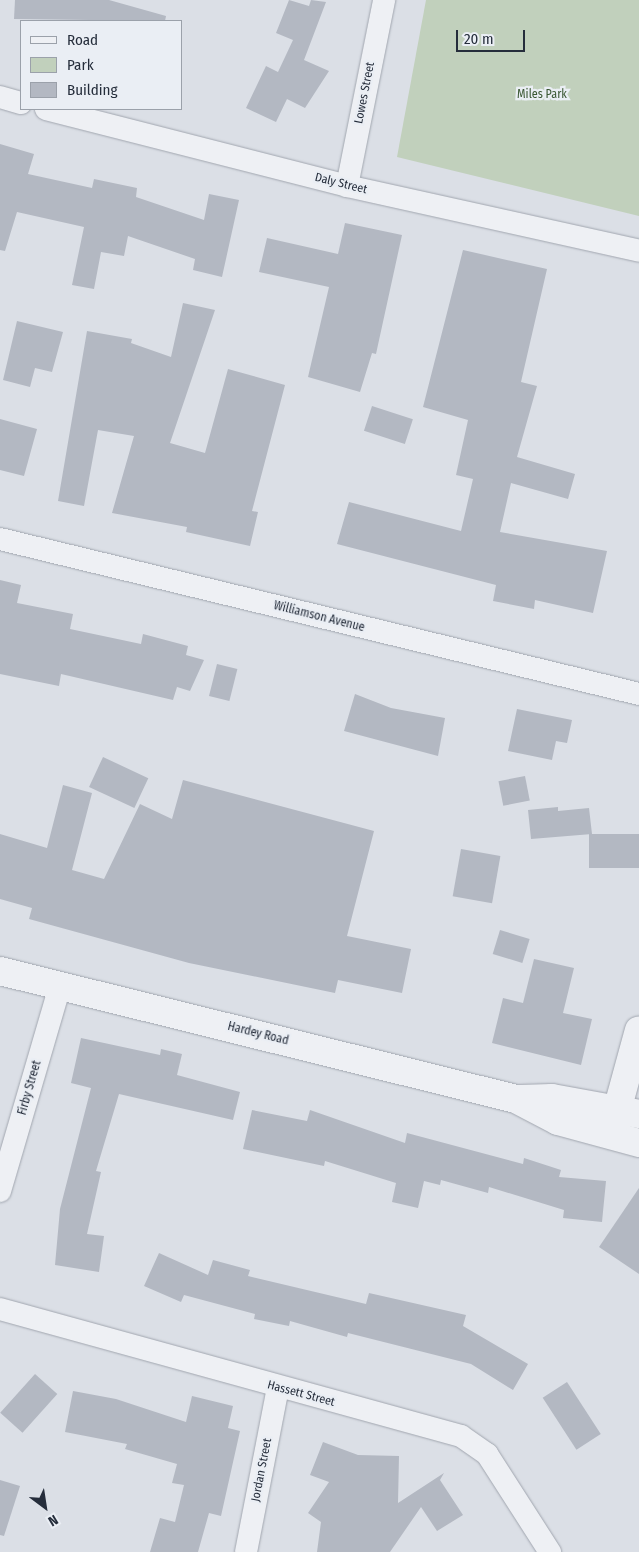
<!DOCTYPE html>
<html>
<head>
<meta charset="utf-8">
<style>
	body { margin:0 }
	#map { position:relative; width:639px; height:1552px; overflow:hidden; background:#dbdfe6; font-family:"Fira Sans Condensed",sans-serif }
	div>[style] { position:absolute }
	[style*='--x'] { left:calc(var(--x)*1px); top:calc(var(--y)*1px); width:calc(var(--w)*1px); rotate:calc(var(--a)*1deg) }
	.green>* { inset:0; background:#c1d0bc }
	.building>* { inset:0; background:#b3b8c2; transform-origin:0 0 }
	.roads { filter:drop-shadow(0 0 1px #a1a6af) drop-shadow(0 0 1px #a1a6af) }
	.minor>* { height:22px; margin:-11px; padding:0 11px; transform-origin:11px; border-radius:11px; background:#eef0f4 }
	.tertiary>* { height:28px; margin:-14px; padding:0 14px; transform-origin:14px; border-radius:14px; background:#eef0f4 }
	span { translate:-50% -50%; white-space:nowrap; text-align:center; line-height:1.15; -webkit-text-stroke:4.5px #eaeef4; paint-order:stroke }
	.street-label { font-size:12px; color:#252d3b }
	.park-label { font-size:12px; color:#3a5733 }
	.legend { position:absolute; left:20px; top:20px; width:162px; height:90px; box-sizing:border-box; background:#eaeef4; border:1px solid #9ba1aa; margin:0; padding:6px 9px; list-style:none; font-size:15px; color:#252d3b }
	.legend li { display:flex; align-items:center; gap:10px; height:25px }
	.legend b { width:25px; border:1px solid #9ba1aa }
	.north { position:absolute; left:20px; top:1482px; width:50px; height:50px; -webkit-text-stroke:4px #eaeef4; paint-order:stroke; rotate:149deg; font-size:14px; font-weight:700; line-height:20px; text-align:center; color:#252d3b }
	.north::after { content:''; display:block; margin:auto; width:18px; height:22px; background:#252d3b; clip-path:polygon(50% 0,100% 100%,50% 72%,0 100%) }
	.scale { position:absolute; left:456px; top:30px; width:69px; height:22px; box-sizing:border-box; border:2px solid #252d3b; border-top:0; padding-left:6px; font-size:15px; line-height:18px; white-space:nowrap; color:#252d3b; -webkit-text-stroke:4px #eaeef4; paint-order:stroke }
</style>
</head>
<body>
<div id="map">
	<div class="green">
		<i style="clip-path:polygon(426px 0,639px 0,639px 216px,397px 157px)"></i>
	</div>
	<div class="building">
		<i style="clip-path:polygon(15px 0,109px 0,166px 16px,165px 21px,14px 19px)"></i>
		<i style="clip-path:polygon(289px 0,309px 6px,311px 0,326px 2px,304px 60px,329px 71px,305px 108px,287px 99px,276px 122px,246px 108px,266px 66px,278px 72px,293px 40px,276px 33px)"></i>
		<i style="clip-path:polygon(0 144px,34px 154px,28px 174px,92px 188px,94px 179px,137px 188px,136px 197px,204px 220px,209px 194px,239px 200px,222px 277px,193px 270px,195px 259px,128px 236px,124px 256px,101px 252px,94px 289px,72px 285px,84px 227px,17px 212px,5px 251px,0 250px)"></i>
		<i style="clip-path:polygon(345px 223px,402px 235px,376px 354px,372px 353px,360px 392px,308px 377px,329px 287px,259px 272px,267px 238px,338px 254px)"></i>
		<i style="clip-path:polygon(463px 250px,547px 269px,521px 382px,537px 386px,517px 457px,575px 474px,568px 499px,511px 483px,500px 532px,607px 551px,593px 613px,535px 600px,534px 609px,493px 601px,496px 585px,337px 544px,349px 502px,461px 531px,473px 479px,456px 475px,468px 420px,423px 407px)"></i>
		<i style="clip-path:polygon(183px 303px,215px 310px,170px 443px,205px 453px,228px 369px,285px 385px,252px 511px,258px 512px,250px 546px,186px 532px,187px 527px,112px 513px,134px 436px,98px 430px,84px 506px,58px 501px,87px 331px,132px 339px,131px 343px,171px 357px)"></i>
		<i style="clip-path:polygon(17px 321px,63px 332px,52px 372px,35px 368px,30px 387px,3px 380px)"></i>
		<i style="left:372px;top:406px;width:43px;height:26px;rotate:18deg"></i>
		<i style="clip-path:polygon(0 419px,37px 429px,24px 476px,0 470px)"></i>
		<i style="clip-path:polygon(0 580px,21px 585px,17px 603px,73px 614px,70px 629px,141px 644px,143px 634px,188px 646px,186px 655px,204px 660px,190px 691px,177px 687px,173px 700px,61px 674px,59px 686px,0 674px)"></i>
		<i style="left:217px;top:664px;width:21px;height:33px;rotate:14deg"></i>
		<i style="clip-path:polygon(355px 694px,391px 708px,445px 718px,438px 756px,344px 731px)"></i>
		<i style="clip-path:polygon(517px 709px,572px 720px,567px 743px,556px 741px,552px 760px,508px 751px)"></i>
		<i style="left:103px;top:757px;width:50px;height:33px;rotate:25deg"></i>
		<i style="left:525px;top:776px;width:25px;height:27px;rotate:79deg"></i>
		<i style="clip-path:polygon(183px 780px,374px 831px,347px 936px,411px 949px,402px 993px,338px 980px,335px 993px,189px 963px,29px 919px,32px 908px,0 899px,0 834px,47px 848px,63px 785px,92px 793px,72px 870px,104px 879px,140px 804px,172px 819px)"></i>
		<i style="clip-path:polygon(558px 807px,558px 811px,589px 808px,592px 834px,531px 839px,528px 810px)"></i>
		<i style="left:589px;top:834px;width:50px;height:34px"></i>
		<i style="left:461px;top:849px;width:40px;height:48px;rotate:10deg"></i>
		<i style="left:500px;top:930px;width:31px;height:25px;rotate:17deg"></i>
		<i style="clip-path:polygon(534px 959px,574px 968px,563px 1013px,592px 1019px,581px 1065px,492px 1043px,503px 998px,523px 1003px)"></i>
		<i style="clip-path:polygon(81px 1038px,160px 1055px,161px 1049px,182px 1054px,177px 1075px,240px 1092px,233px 1120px,119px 1094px,96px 1171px,101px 1172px,87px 1234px,104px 1236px,99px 1272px,55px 1265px,60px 1209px,91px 1088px,71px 1083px)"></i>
		<i style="clip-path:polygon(252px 1110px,307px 1121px,310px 1110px,405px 1143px,407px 1133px,523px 1164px,524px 1158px,561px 1170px,559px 1177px,606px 1181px,602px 1222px,563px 1218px,564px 1210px,489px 1187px,488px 1193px,441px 1180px,440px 1185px,424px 1181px,418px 1208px,392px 1202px,396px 1183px,325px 1161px,324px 1166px,243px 1149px)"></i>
		<i style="clip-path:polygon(639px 1188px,639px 1274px,599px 1247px)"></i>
		<i style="clip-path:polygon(159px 1253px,208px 1275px,213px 1260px,250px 1270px,248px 1276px,366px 1304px,369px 1293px,466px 1315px,463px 1326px,528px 1364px,513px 1390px,471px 1364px,348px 1333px,347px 1337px,290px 1321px,289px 1326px,254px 1319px,255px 1314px,184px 1295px,181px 1302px,144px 1286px)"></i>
		<i style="left:35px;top:1374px;width:30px;height:52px;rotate:42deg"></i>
		<i style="left:567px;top:1382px;width:62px;height:29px;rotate:57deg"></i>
		<i style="clip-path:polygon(73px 1391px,116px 1399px,186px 1422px,192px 1396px,233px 1406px,228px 1428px,240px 1431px,221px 1516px,209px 1513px,198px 1552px,150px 1552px,160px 1518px,175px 1522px,184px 1485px,172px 1483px,177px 1464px,125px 1449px,127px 1444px,65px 1432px)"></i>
		<i style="clip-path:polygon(323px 1442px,358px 1455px,399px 1456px,398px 1503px,444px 1473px,440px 1480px,463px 1515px,437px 1531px,421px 1507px,390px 1552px,317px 1552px,321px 1522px,308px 1513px,329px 1482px,310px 1475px)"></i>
		<i style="clip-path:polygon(0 1480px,20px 1486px,4px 1536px,0 1535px)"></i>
	</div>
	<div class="roads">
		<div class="minor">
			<i style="--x:0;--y:97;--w:22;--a:16"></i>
			<i style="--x:46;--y:109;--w:311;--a:14.3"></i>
			<i style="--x:347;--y:186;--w:299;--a:12.5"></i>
			<i style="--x:347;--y:186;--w:190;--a:-78.7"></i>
			<i style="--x:0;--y:539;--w:658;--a:13.63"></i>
			<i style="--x:0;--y:1191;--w:214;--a:-73.7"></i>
			<i style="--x:0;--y:1309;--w:478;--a:15.4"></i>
			<i style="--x:461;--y:1436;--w:32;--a:35"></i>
			<i style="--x:487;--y:1454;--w:117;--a:57.3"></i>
			<i style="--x:246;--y:1552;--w:167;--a:-79"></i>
		</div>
		<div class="tertiary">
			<i style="--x:0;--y:971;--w:532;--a:13.93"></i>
			<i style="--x:516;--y:1099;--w:47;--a:27.6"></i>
			<i style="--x:558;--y:1121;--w:84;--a:15.2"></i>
			<i style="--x:520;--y:1099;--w:32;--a:-2"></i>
			<i style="--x:552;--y:1098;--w:88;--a:10.4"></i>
			<i style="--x:613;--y:1125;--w:98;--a:-74.7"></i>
		</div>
	</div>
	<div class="street-label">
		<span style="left:365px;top:93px;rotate:-79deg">Lowes Street</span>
		<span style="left:341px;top:184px;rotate:14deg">Daly Street</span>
		<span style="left:319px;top:617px;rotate:14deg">Williamson Avenue</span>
		<span style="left:258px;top:1034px;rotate:14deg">Hardey Road</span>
		<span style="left:30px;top:1088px;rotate:-74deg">Firby Street</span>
		<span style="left:301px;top:1394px;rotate:15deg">Hassett Street</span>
		<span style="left:262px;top:1470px;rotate:-79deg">Jordan Street</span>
	</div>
	<div class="park-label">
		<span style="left:542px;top:95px">Miles Park</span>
	</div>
	<ul class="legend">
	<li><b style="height:6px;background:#eef0f4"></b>Road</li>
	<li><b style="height:14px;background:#c1d0bc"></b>Park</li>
	<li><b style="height:14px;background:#b3b8c2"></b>Building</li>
	</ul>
	<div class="north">N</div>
	<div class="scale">20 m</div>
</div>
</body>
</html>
